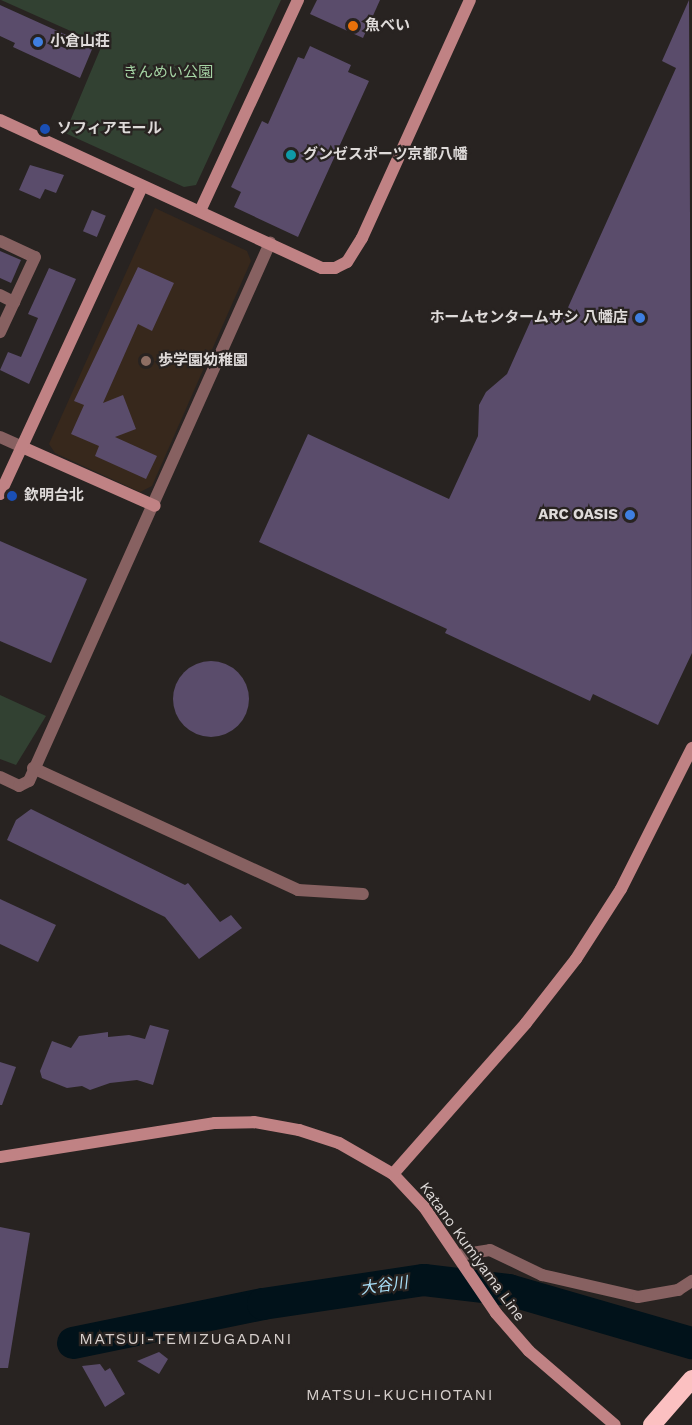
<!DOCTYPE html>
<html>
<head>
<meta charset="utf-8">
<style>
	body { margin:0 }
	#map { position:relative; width:692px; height:1425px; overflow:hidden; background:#282321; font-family:"Work Sans","Noto Sans JP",sans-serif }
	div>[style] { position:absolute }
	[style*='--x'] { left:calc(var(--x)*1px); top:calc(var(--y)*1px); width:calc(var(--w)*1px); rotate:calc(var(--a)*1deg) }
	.education>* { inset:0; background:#37281c }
	.green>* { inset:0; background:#324132 }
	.river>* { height:32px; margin:-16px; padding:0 16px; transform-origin:16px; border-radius:16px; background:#01121a }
	.building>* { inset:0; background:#5a4c6b; transform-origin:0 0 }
	.round { border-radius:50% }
	.street>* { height:12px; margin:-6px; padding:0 6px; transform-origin:6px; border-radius:6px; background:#876161 }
	.secondary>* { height:12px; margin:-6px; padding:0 6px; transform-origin:6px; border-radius:6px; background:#c08284 }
	.highway>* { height:18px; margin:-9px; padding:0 9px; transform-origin:9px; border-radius:9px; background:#fbc0c1 }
	.dots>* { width:16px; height:16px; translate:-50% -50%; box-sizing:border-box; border:3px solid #282321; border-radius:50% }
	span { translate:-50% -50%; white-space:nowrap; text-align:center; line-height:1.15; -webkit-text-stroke:4.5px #282321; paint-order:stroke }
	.poi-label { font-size:15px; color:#dedad9; font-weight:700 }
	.left { translate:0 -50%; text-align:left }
	.right { translate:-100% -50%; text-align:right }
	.park-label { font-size:15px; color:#a5d4a4 }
	.street-label { font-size:15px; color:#dedad9 }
	.water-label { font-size:16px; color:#a9e0f9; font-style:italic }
	.neighbourhood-label { font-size:16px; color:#d6cfcc; letter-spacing:1.5px }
</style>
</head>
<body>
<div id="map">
	<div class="education">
		<i style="clip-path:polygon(155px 208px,247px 251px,251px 261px,152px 486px,140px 492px,55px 453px,49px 444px)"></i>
	</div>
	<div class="green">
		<i style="clip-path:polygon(1px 0,281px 0,196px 185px,184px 187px,65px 133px,102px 45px)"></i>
		<i style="clip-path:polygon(0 695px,46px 716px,16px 765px,0 759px)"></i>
	</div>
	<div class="river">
		<i style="--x:73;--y:1343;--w:194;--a:-11.6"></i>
		<i style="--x:263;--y:1304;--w:163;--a:-8.5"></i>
		<i style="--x:424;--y:1280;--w:86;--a:6.7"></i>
		<i style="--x:509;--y:1290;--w:191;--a:16.2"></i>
	</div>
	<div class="building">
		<i style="clip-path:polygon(317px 0,380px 0,363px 38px,310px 14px)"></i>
		<i style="clip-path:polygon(689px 0,692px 653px,658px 725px,593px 694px,590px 701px,445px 633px,447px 629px,259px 542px,308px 434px,449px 499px,478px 436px,479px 405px,486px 392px,507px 374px,532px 318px,539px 321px,542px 314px,561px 323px,676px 68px,662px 61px)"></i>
		<i style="clip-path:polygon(0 5px,93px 47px,80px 78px,13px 47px,15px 43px,0 36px)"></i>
		<i style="clip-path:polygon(310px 46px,351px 65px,348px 72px,369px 81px,298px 237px,234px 207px,241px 192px,231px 187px,262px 121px,268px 124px,298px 57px,304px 59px)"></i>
		<i style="clip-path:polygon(30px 165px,64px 175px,56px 193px,45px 189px,40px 199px,19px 190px)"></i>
		<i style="left:92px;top:210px;width:15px;height:23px;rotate:23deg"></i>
		<i style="clip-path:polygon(0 251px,21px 260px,11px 283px,0 278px)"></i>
		<i style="clip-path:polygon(138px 267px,174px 283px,152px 331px,138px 324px,103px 403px,123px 395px,136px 429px,115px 437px,157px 456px,146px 479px,95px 456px,99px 446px,71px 434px,84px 405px,74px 401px)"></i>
		<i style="clip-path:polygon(49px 268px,76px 279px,29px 384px,0 370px,8px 352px,21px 357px,38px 318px,28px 314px)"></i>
		<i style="clip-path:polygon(0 541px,87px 579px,51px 663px,0 641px)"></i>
		<i class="round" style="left:173px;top:661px;width:76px;height:76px"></i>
		<i style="clip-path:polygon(31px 809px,185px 885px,188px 883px,220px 922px,231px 915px,242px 928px,199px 959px,165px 917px,7px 840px,16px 820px)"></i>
		<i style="clip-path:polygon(0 899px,56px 925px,38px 962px,0 944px)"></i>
		<i style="clip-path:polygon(150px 1025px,169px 1030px,153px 1085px,137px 1080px,110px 1083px,90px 1090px,82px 1086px,67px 1088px,42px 1078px,40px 1071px,52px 1041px,71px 1048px,79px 1036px,108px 1032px,108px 1037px,129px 1035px,145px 1039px)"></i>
		<i style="clip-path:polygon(0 1062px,16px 1067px,2px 1105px,0 1105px)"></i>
		<i style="clip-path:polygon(0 1227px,30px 1233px,8px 1368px,0 1368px)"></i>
		<i style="clip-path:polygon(159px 1352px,168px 1359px,159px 1374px,137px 1361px)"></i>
		<i style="clip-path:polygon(100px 1364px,105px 1371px,110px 1368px,125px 1394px,105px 1407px,82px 1366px)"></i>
	</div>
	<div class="street">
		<i style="--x:0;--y:241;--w:38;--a:25"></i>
		<i style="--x:35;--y:257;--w:83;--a:115"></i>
		<i style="--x:0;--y:295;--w:16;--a:27"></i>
		<i style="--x:0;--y:437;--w:24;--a:24"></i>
		<i style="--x:33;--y:768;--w:292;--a:24.7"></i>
		<i style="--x:298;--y:890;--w:65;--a:3.5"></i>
		<i style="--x:0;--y:777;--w:21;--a:25"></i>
		<i style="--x:19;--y:786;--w:11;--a:-27"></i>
		<i style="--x:29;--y:781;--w:590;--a:-65.87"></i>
		<i style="--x:459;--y:1255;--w:31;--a:-9"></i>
		<i style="--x:490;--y:1250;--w:58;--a:25.7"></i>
		<i style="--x:542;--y:1275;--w:98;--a:12.9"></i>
		<i style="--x:638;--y:1297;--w:41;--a:-9.9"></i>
		<i style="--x:678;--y:1290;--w:17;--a:-33"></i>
	</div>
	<div class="secondary">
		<i style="--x:0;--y:120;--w:354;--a:24.7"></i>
		<i style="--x:322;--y:268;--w:13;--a:0"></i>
		<i style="--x:335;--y:268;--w:13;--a:-27"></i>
		<i style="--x:347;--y:262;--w:28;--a:-58"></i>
		<i style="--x:362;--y:238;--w:261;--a:-65.6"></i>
		<i style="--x:200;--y:211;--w:233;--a:-65.1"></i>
		<i style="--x:22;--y:447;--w:145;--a:23.9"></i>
		<i style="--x:0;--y:494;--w:339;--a:-65.2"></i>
		<i style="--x:0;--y:1157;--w:218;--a:-9"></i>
		<i style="--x:215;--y:1123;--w:39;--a:-1"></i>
		<i style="--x:254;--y:1122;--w:46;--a:10.1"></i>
		<i style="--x:299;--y:1130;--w:42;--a:18"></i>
		<i style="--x:339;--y:1143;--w:62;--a:29.9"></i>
		<i style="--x:393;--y:1174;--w:45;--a:46.8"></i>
		<i style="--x:424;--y:1207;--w:128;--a:55.8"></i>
		<i style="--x:496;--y:1313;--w:50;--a:49"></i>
		<i style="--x:529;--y:1351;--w:113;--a:40.7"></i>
		<i style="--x:393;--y:1174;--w:201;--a:-48.6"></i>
		<i style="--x:526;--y:1023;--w:81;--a:-52"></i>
		<i style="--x:576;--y:959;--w:83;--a:-57.3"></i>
		<i style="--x:621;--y:889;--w:158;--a:-63.3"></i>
	</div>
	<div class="highway">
		<i style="--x:652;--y:1425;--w:61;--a:-49"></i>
	</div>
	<div class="dots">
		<i style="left:353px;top:26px;background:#e8710a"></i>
		<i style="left:38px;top:42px;background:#3f7fe0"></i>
		<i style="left:45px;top:129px;background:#1a4fb4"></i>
		<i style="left:291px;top:155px;background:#0f9aa8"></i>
		<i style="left:640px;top:318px;background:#3f7fe0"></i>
		<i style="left:146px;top:361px;background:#8d6e63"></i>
		<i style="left:12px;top:496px;background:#1a4fb4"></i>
		<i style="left:630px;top:515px;background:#3f7fe0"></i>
	</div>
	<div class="poi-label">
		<span class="left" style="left:365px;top:26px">魚べい</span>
		<span class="left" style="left:50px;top:42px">小倉山荘</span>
		<span class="left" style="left:57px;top:129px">ソフィアモール</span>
		<span class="left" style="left:303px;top:155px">グンゼスポーツ京都八幡</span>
		<span class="right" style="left:628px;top:318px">ホームセンタームサシ 八幡店</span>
		<span class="left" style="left:158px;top:361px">歩学園幼稚園</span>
		<span class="left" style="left:24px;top:496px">欽明台北</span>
		<span class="right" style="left:618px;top:515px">ARC OASIS</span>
	</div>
	<div class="park-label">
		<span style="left:168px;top:73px">きんめい公園</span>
	</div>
	<div class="street-label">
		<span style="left:472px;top:1252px;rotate:54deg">Katano Kumiyama Line</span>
	</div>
	<div class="water-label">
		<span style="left:384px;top:1286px;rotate:-8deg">大谷川</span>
	</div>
	<div class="neighbourhood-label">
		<span style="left:186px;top:1339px">MATSUI-TEMIZUGADANI</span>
		<span style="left:400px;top:1395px">MATSUI-KUCHIOTANI</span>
	</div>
</div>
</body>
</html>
